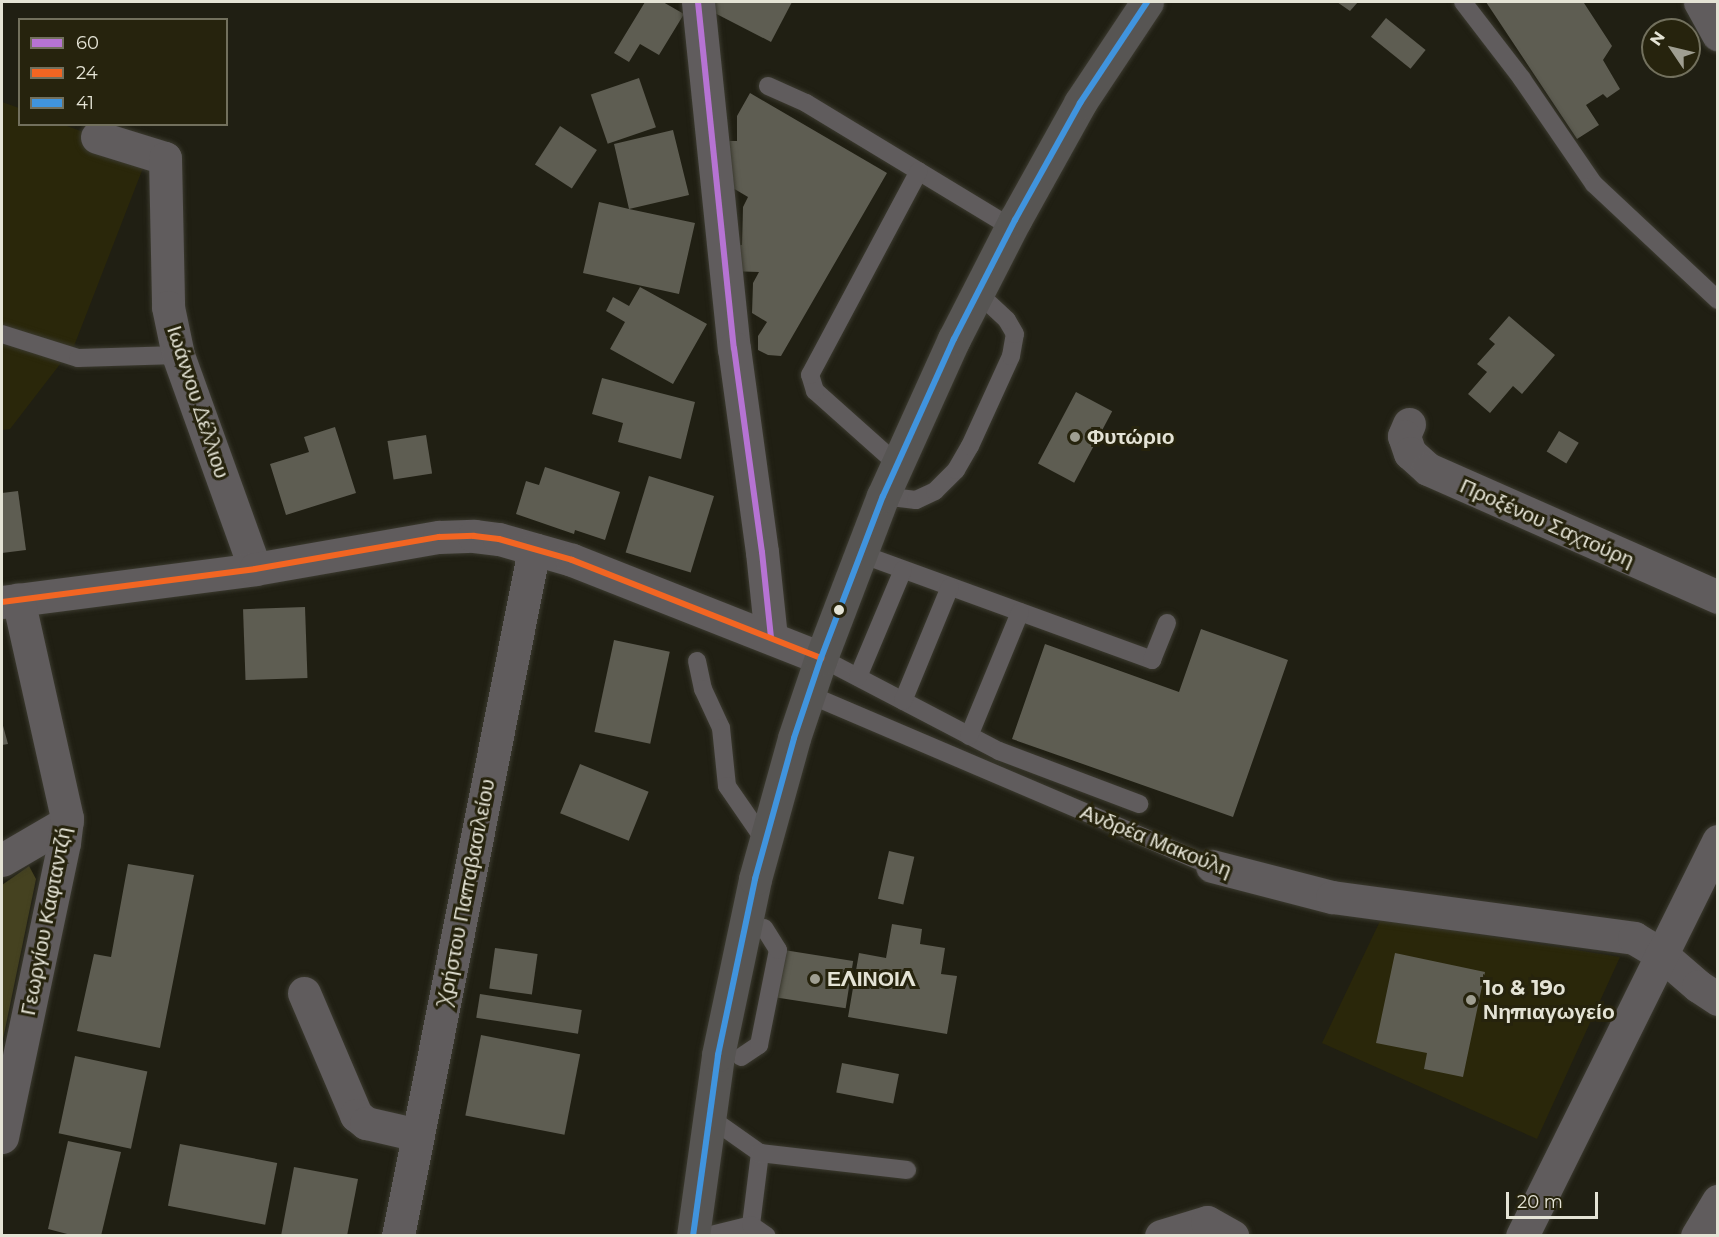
<!DOCTYPE html>
<html>
<head>
<meta charset="utf-8">
<style>
	body { margin:0 }
	#map { position:relative; width:1719px; height:1237px; overflow:hidden; background:#201f13; font-family:Montserrat,sans-serif }
	div>[style] { position:absolute }
	[style*='--x'] { left:calc(var(--x)*1px); top:calc(var(--y)*1px); width:calc(var(--w)*1px); rotate:calc(var(--a)*1deg) }
	.built>* { inset:0; background:#2a270a }
	.green>* { inset:0; background:#454220 }
	.building>* { inset:0; background:#5e5d52; transform-origin:0 0 }
	.roads { filter:drop-shadow(0 0 2px #3b3a2f) drop-shadow(0 0 2px #3b3a2f) }
	.lane>* { height:18px; margin:-9px; padding:0 9px; transform-origin:9px; border-radius:9px; background:#605c5d }
	.street>* { height:33px; margin:-16.5px; padding:0 16.5px; transform-origin:16.5px; border-radius:16.5px; background:#605c5d }
	.secondary>* { height:33px; margin:-16.5px; padding:0 16.5px; transform-origin:16.5px; border-radius:16.5px; background:#575553 }
	.bus-1>* { height:6px; margin:-3px; padding:0 3px; transform-origin:3px; border-radius:3px; background:#b673d3 }
	.bus-2>* { height:6px; margin:-3px; padding:0 3px; transform-origin:3px; border-radius:3px; background:#f26522 }
	.bus-3>* { height:6px; margin:-3px; padding:0 3px; transform-origin:3px; border-radius:3px; background:#4094de }
	.dots>* { width:16px; height:16px; translate:-50% -50%; box-sizing:border-box; border:3px solid #26230d; border-radius:50% }
	span { translate:-50% -50%; white-space:nowrap; text-align:center; line-height:1.15; -webkit-text-stroke:6px #26230d; paint-order:stroke }
	.street-label { font-size:21px; color:#e4e3d5 }
	.poi-label { font-size:21px; color:#e4e3d5; font-weight:700 }
	.left { translate:0 -50%; text-align:left }
	.frame { position:absolute; inset:0; border:3px solid #e4e3d5; pointer-events:none }
	.legend { position:absolute; left:18px; top:18px; width:210px; height:108px; box-sizing:border-box; background:#26230d; border:2px solid #72705d; margin:0; padding:8px 10px; list-style:none; font-size:18px; color:#e4e3d5 }
	.legend li { display:flex; align-items:center; gap:12px; height:30px }
	.legend b { width:30px; border:2px solid #72705d }
	.north { position:absolute; left:1641px; top:18px; width:60px; height:60px; box-sizing:border-box; background:#26230d; border:2px solid #72705d; border-radius:50%; rotate:305deg; font-size:16px; font-weight:700; line-height:24px; text-align:center; color:#e4e3d5 }
	.north::after { content:''; display:block; margin:auto; width:21px; height:27px; background:#9f9e91; clip-path:polygon(50% 0,100% 100%,50% 72%,0 100%) }
	.scale { position:absolute; left:1506px; top:1192px; width:92px; height:27px; box-sizing:border-box; border:3px solid #e4e3d5; border-top:0; padding-left:8px; font-size:18px; line-height:21px; white-space:nowrap; color:#e4e3d5; -webkit-text-stroke:4px #26230d; paint-order:stroke }
</style>
</head>
<body>
<div id="map">
	<div class="built">
		<i style="clip-path:polygon(2px 102px,19px 108px,20px 124px,64px 125px,148px 155px,74px 346px,10px 429px,2px 430px)"></i>
		<i style="clip-path:polygon(1381px 919px,1620px 957px,1537px 1139px,1322px 1043px)"></i>
	</div>
	<div class="green">
		<i style="clip-path:polygon(29px 866px,36px 879px,2px 1044px,2px 885px)"></i>
	</div>
	<div class="building">
		<i style="clip-path:polygon(645px 2px,663px 2px,684px 14px,659px 55px,640px 44px,629px 62px,614px 53px)"></i>
		<i style="clip-path:polygon(706px 2px,792px 2px,771px 42px,703px 7px)"></i>
		<i style="clip-path:polygon(1337px 2px,1358px 2px,1350px 11px)"></i>
		<i style="clip-path:polygon(1486px 2px,1584px 3px,1612px 46px,1603px 60px,1620px 89px,1607px 98px,1603px 94px,1586px 105px,1599px 125px,1577px 139px)"></i>
		<i style="left:1386px;top:18px;width:51px;height:24px;rotate:39deg"></i>
		<i style="left:639px;top:78px;width:52px;height:51px;rotate:71deg"></i>
		<i style="clip-path:polygon(750px 93px,887px 173px,781px 356px,768px 355px,758px 350px,758px 336px,767px 322px,752px 313px,753px 283px,759px 272px,727px 271px,727px 245px,742px 245px,743px 207px,748px 197px,721px 181px,721px 141px,737px 141px,737px 116px)"></i>
		<i style="left:560px;top:126px;width:44px;height:46px;rotate:33deg"></i>
		<i style="clip-path:polygon(673px 130px,689px 195px,629px 209px,695px 223px,679px 294px,583px 273px,599px 202px,629px 209px,614px 144px)"></i>
		<i style="clip-path:polygon(640px 287px,707px 324px,673px 384px,610px 349px,625px 322px,606px 311px,613px 297px,629px 306px)"></i>
		<i style="clip-path:polygon(1509px 316px,1555px 355px,1522px 394px,1513px 386px,1490px 413px,1468px 394px,1487px 372px,1477px 364px,1495px 344px,1489px 339px)"></i>
		<i style="clip-path:polygon(602px 378px,695px 402px,681px 459px,618px 442px,623px 423px,592px 414px)"></i>
		<i style="left:1076px;top:392px;width:41px;height:81px;rotate:28deg"></i>
		<i style="clip-path:polygon(335px 427px,356px 493px,286px 515px,270px 464px,309px 452px,304px 437px)"></i>
		<i style="left:1559px;top:431px;width:23px;height:24px;rotate:31deg"></i>
		<i style="left:426px;top:435px;width:39px;height:39px;rotate:81deg"></i>
		<i style="clip-path:polygon(545px 467px,620px 492px,605px 540px,575px 530px,574px 534px,516px 514px,526px 481px,539px 485px)"></i>
		<i style="left:649px;top:476px;width:68px;height:80px;rotate:17deg"></i>
		<i style="clip-path:polygon(18px 491px,26px 550px,2px 553px,2px 493px)"></i>
		<i style="left:305px;top:607px;width:71px;height:62px;rotate:88deg"></i>
		<i style="clip-path:polygon(1201px 629px,1288px 660px,1233px 817px,1012px 739px,1045px 644px,1179px 692px)"></i>
		<i style="left:614px;top:640px;width:57px;height:94px;rotate:12deg"></i>
		<i style="clip-path:polygon(2px 722px,8px 744px,2px 745px)"></i>
		<i style="left:580px;top:764px;width:74px;height:53px;rotate:22deg"></i>
		<i style="left:889px;top:851px;width:26px;height:49px;rotate:13deg"></i>
		<i style="clip-path:polygon(128px 864px,194px 875px,160px 1048px,77px 1031px,94px 954px,111px 957px)"></i>
		<i style="clip-path:polygon(892px 924px,922px 929px,920px 944px,945px 948px,941px 974px,957px 976px,947px 1034px,848px 1017px,859px 953px,886px 958px)"></i>
		<i style="left:495px;top:948px;width:43px;height:41px;rotate:8deg"></i>
		<i style="left:784px;top:950px;width:70px;height:48px;rotate:9deg"></i>
		<i style="clip-path:polygon(1395px 953px,1485px 972px,1463px 1077px,1424px 1069px,1427px 1053px,1376px 1043px)"></i>
		<i style="left:480px;top:994px;width:103px;height:24px;rotate:9deg"></i>
		<i style="left:481px;top:1035px;width:101px;height:82px;rotate:11deg"></i>
		<i style="left:75px;top:1056px;width:74px;height:79px;rotate:12deg"></i>
		<i style="left:842px;top:1063px;width:58px;height:30px;rotate:11deg"></i>
		<i style="clip-path:polygon(68px 1141px,121px 1152px,101px 1236px,75px 1236px,48px 1229px)"></i>
		<i style="left:180px;top:1144px;width:99px;height:63px;rotate:11deg"></i>
		<i style="clip-path:polygon(294px 1167px,358px 1179px,347px 1236px,281px 1236px)"></i>
	</div>
	<div class="roads">
		<div class="lane">
			<i style="--x:1463;--y:2;--w:97;--a:52.5"></i>
			<i style="--x:1522;--y:79;--w:127;--a:55.6"></i>
			<i style="--x:1594;--y:184;--w:170;--a:43.1"></i>
			<i style="--x:768;--y:86;--w:42;--a:24.1"></i>
			<i style="--x:806;--y:103;--w:240;--a:31.2"></i>
			<i style="--x:2;--y:334;--w:80;--a:17.5"></i>
			<i style="--x:78;--y:358;--w:100;--a:-1.7"></i>
			<i style="--x:897;--y:464;--w:110;--a:-138.3"></i>
			<i style="--x:815;--y:391;--w:17;--a:-107"></i>
			<i style="--x:810;--y:375;--w:231;--a:-61.9"></i>
			<i style="--x:883;--y:496;--w:33;--a:7"></i>
			<i style="--x:916;--y:500;--w:21;--a:-25"></i>
			<i style="--x:935;--y:491;--w:30;--a:-45"></i>
			<i style="--x:956;--y:470;--w:28;--a:-60"></i>
			<i style="--x:970;--y:446;--w:99;--a:-65.5"></i>
			<i style="--x:1011;--y:356;--w:22;--a:-80"></i>
			<i style="--x:1015;--y:334;--w:16;--a:-120"></i>
			<i style="--x:1007;--y:320;--w:41;--a:-137"></i>
			<i style="--x:861;--y:554;--w:310;--a:20"></i>
			<i style="--x:1152;--y:660;--w:40;--a:-68"></i>
			<i style="--x:821;--y:658;--w:201;--a:27.6"></i>
			<i style="--x:999;--y:751;--w:150;--a:20.7"></i>
			<i style="--x:697;--y:661;--w:29;--a:78"></i>
			<i style="--x:703;--y:689;--w:43;--a:65.2"></i>
			<i style="--x:721;--y:728;--w:58;--a:84.1"></i>
			<i style="--x:727;--y:786;--w:67;--a:55.4"></i>
			<i style="--x:858;--y:677;--w:116;--a:-67.2"></i>
			<i style="--x:808;--y:694;--w:439;--a:23.1"></i>
			<i style="--x:903;--y:701;--w:123;--a:-67.6"></i>
			<i style="--x:969;--y:736;--w:134;--a:-67.6"></i>
			<i style="--x:741;--y:1057;--w:22;--a:-34"></i>
			<i style="--x:759;--y:1045;--w:97;--a:-78.7"></i>
			<i style="--x:778;--y:950;--w:26;--a:-122"></i>
			<i style="--x:709;--y:1117;--w:62;--a:35.2"></i>
			<i style="--x:751;--y:1225;--w:73;--a:-82.9"></i>
			<i style="--x:760;--y:1153;--w:148;--a:6.6"></i>
			<i style="--x:707;--y:1236;--w:45;--a:-14"></i>
			<i style="--x:751;--y:1225;--w:19;--a:35"></i>
		</div>
		<div class="street">
			<i style="--x:698;--y:2;--w:348;--a:84.1"></i>
			<i style="--x:734;--y:348;--w:206;--a:82.2"></i>
			<i style="--x:762;--y:552;--w:86;--a:84"></i>
			<i style="--x:1700;--y:2;--w:37;--a:61"></i>
			<i style="--x:97;--y:137;--w:71;--a:17.2"></i>
			<i style="--x:165;--y:158;--w:149;--a:88.8"></i>
			<i style="--x:168;--y:307;--w:49;--a:78.2"></i>
			<i style="--x:178;--y:355;--w:227;--a:70.2"></i>
			<i style="--x:1409;--y:424;--w:13;--a:113"></i>
			<i style="--x:1404;--y:436;--w:18;--a:71"></i>
			<i style="--x:1410;--y:453;--w:24;--a:42"></i>
			<i style="--x:1428;--y:469;--w:317;--a:23.8"></i>
			<i style="--x:2;--y:602;--w:255;--a:-7.4"></i>
			<i style="--x:255;--y:569;--w:187;--a:-9.9"></i>
			<i style="--x:439;--y:537;--w:35;--a:-2"></i>
			<i style="--x:474;--y:536;--w:25;--a:7"></i>
			<i style="--x:499;--y:539;--w:76;--a:16"></i>
			<i style="--x:572;--y:560;--w:268;--a:21.5"></i>
			<i style="--x:2;--y:860;--w:75;--a:-30.3"></i>
			<i style="--x:1212;--y:866;--w:124;--a:14.5"></i>
			<i style="--x:1332;--y:897;--w:305;--a:7.7"></i>
			<i style="--x:1634;--y:938;--w:31;--a:31"></i>
			<i style="--x:1661;--y:954;--w:49;--a:40.9"></i>
			<i style="--x:1698;--y:986;--w:24;--a:33"></i>
			<i style="--x:304;--y:993;--w:133;--a:66.9"></i>
			<i style="--x:356;--y:1115;--w:13;--a:39"></i>
			<i style="--x:366;--y:1123;--w:53;--a:13"></i>
			<i style="--x:2;--y:1137;--w:300;--a:-78.1"></i>
			<i style="--x:64;--y:843;--w:25;--a:-83"></i>
			<i style="--x:67;--y:818;--w:224;--a:-102.6"></i>
			<i style="--x:398;--y:1236;--w:700;--a:-78.8"></i>
			<i style="--x:1161;--y:1236;--w:48;--a:-16.9"></i>
			<i style="--x:1207;--y:1222;--w:29;--a:29"></i>
			<i style="--x:1522;--y:1236;--w:441;--a:-63.6"></i>
			<i style="--x:1697;--y:1236;--w:41;--a:-59"></i>
		</div>
		<div class="secondary">
			<i style="--x:693;--y:1236;--w:183;--a:-82.1"></i>
			<i style="--x:718;--y:1055;--w:180;--a:-78.1"></i>
			<i style="--x:755;--y:879;--w:146;--a:-74.5"></i>
			<i style="--x:794;--y:738;--w:84;--a:-71.4"></i>
			<i style="--x:821;--y:658;--w:173;--a:-69.1"></i>
			<i style="--x:883;--y:496;--w:172;--a:-65.7"></i>
			<i style="--x:954;--y:339;--w:134;--a:-62.9"></i>
			<i style="--x:1015;--y:220;--w:134;--a:-60.9"></i>
			<i style="--x:1080;--y:103;--w:121;--a:-56.4"></i>
		</div>
	</div>
	<div class="bus-1">
		<i style="--x:698;--y:2;--w:348;--a:84.1"></i>
		<i style="--x:734;--y:348;--w:206;--a:82.2"></i>
		<i style="--x:762;--y:552;--w:86;--a:84"></i>
	</div>
	<div class="bus-2">
		<i style="--x:2;--y:602;--w:255;--a:-7.4"></i>
		<i style="--x:255;--y:569;--w:187;--a:-9.9"></i>
		<i style="--x:439;--y:537;--w:35;--a:-2"></i>
		<i style="--x:474;--y:536;--w:25;--a:7"></i>
		<i style="--x:499;--y:539;--w:76;--a:16"></i>
		<i style="--x:572;--y:560;--w:268;--a:21.5"></i>
	</div>
	<div class="bus-3">
		<i style="--x:693;--y:1236;--w:183;--a:-82.1"></i>
		<i style="--x:718;--y:1055;--w:180;--a:-78.1"></i>
		<i style="--x:755;--y:879;--w:146;--a:-74.5"></i>
		<i style="--x:794;--y:738;--w:84;--a:-71.4"></i>
		<i style="--x:821;--y:658;--w:173;--a:-69.1"></i>
		<i style="--x:883;--y:496;--w:172;--a:-65.7"></i>
		<i style="--x:954;--y:339;--w:134;--a:-62.9"></i>
		<i style="--x:1015;--y:220;--w:134;--a:-60.9"></i>
		<i style="--x:1080;--y:103;--w:121;--a:-56.4"></i>
	</div>
	<div class="dots">
		<i style="left:1075px;top:437px;background:#9f9e91"></i>
		<i style="left:839px;top:610px;background:#e4e3d5"></i>
		<i style="left:815px;top:979px;background:#9f9e91"></i>
		<i style="left:1471px;top:1000px;background:#9f9e91"></i>
	</div>
	<div class="street-label">
		<span style="left:198px;top:402px;rotate:72deg">Ιωάννου Δέλλιου</span>
		<span style="left:1547px;top:523px;rotate:24deg">Προξένου Σαχτούρη</span>
		<span style="left:1156px;top:841px;rotate:22deg">Ανδρέα Μακούλη</span>
		<span style="left:466px;top:892px;rotate:-79deg">Χρήστου Παπαβασιλείου</span>
		<span style="left:46px;top:921px;rotate:-79deg">Γεωργίου Καφταντζή</span>
	</div>
	<div class="poi-label">
		<span class="left" style="left:1087px;top:437px">Φυτώριο</span>
		<span class="left" style="left:827px;top:979px">ΕΛΙΝΟΙΛ</span>
		<span class="left" style="left:1483px;top:1000px">1ο &amp; 19ο<br>Νηπιαγωγείο</span>
	</div>
	<div class="frame"></div>
	<ul class="legend">
	<li><b style="height:8px;background:#b673d3"></b>60</li>
	<li><b style="height:8px;background:#f26522"></b>24</li>
	<li><b style="height:8px;background:#4094de"></b>41</li>
	</ul>
	<div class="north">N</div>
	<div class="scale">20 m</div>
</div>
</body>
</html>
